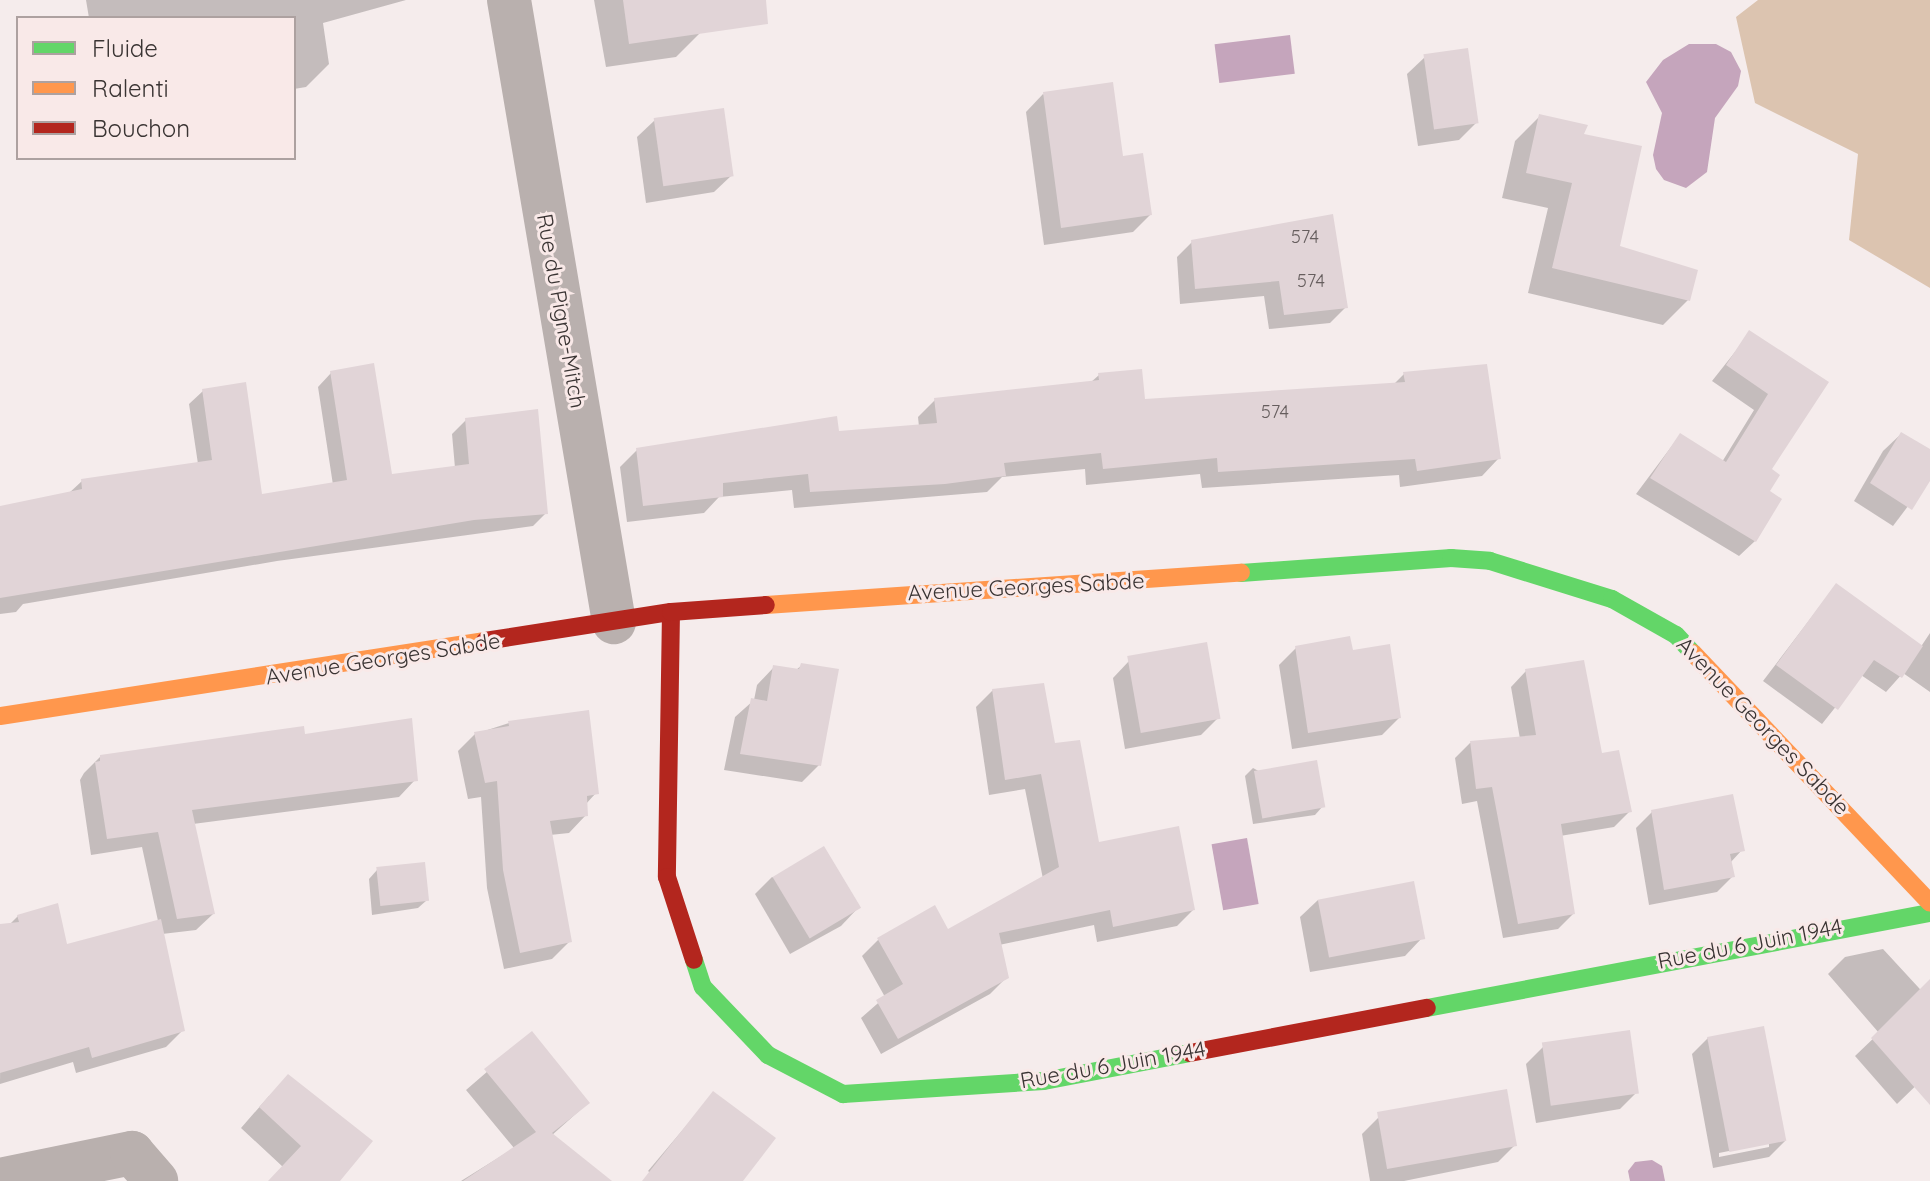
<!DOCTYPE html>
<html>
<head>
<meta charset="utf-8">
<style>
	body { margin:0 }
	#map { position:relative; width:1930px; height:1181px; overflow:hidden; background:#f5ecec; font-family:Quicksand,sans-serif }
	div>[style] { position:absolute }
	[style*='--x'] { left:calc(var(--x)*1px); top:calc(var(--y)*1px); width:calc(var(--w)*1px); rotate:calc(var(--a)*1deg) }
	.forest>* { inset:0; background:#dcc4b0 }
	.water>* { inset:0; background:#c5a5bc; transform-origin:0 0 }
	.shadow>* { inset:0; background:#0003 }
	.building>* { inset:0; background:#e1d4d7; transform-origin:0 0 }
	.street>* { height:44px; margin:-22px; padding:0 22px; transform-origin:22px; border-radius:22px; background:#b9b0ae }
	.fast>* { height:18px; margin:-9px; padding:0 9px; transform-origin:9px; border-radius:9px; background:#63d668 }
	.slow>* { height:18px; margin:-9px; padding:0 9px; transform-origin:9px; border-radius:9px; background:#ff974d }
	.jam>* { height:18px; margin:-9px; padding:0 9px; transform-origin:9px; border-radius:9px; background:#b3261e }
	span { translate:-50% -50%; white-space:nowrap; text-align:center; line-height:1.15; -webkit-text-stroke:6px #f9e9e8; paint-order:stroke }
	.number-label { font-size:18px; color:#665e5e }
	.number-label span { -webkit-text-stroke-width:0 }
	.street-label { font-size:22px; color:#3a3433 }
	.legend { position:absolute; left:16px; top:16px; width:280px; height:144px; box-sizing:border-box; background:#f9e9e8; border:2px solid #ada1a0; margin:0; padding:10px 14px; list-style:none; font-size:24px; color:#3a3433 }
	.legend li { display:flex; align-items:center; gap:16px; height:40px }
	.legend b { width:40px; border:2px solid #ada1a0 }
</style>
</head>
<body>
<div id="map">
	<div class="forest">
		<i style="clip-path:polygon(1758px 0,1930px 0,1930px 288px,1849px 240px,1858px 154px,1755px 103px,1736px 17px)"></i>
	</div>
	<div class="water">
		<i style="left:1290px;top:35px;width:39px;height:76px;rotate:83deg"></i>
		<i style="clip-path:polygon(1689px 44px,1716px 44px,1731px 52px,1741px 71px,1738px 86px,1715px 118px,1707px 172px,1686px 188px,1664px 180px,1656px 169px,1653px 155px,1662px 113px,1646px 82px,1663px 60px)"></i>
		<i style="left:1247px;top:838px;width:67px;height:36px;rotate:80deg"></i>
		<i style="clip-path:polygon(1652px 1160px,1662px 1166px,1665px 1181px,1630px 1181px,1628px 1171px,1635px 1162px)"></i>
	</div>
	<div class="shadow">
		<i style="clip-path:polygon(86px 0,406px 0,323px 23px,329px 64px,306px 87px,294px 89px,294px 18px,89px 18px)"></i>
		<i style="clip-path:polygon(594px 0,704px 0,700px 33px,676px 57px,606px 67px)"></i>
		<i style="clip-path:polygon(1425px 57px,1477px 122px,1459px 140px,1418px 146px,1407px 74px)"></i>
		<i style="clip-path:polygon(1043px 94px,1122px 158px,1150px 215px,1133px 232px,1044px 245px,1026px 112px)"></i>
		<i style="clip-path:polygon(1540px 116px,1582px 136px,1618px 247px,1688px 300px,1663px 325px,1528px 293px,1548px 208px,1502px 198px,1515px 141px)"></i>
		<i style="clip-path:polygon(655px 120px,732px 175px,714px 192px,646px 203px,637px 137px)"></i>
		<i style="clip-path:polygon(1192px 242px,1346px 307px,1330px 323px,1269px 329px,1264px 296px,1180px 304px,1177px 257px)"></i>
		<i style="clip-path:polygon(1750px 333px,1826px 382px,1769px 470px,1755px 541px,1739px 556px,1636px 494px,1680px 435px,1722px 462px,1754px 410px,1712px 381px)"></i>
		<i style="clip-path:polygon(331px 373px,390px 476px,455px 468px,452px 434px,466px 420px,546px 513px,533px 526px,277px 561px,23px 604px,16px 612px,0 614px,0 508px,68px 494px,82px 481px,198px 464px,189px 404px,203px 391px,260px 496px,333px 485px,318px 387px)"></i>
		<i style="clip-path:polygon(1404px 374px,1498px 459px,1482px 476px,1400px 487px,1399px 475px,1202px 488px,1200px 474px,1086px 485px,1085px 469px,1002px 477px,987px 492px,794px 508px,792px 490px,719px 497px,704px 513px,627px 522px,620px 467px,637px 450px,919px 427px,918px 417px,935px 400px,1090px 383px,1099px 375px,1143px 401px,1394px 384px)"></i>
		<i style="clip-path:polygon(1901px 434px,1930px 451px,1930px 477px,1893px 526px,1854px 501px,1883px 451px)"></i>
		<i style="clip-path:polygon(1836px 585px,1920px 648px,1930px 633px,1930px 692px,1903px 673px,1886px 692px,1861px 675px,1822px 724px,1763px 681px)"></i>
		<i style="clip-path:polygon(1296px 648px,1399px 718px,1382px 735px,1292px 749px,1279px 665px)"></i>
		<i style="clip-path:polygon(1129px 661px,1218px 718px,1201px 735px,1125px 749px,1113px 678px)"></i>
		<i style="clip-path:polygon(802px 665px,819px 765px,802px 782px,724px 770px,735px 717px,754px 700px,757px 685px,774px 667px,796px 670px)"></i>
		<i style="clip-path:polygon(1526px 671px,1600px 756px,1629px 812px,1614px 827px,1560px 836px,1573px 914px,1558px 929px,1503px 938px,1477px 801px,1462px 804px,1455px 758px,1470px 743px,1520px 739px,1511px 687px)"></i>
		<i style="clip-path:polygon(993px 690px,1053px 745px,1098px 844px,1193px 910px,1177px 926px,1097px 942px,1094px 925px,999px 945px,1007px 977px,990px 994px,881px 1054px,861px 1018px,885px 997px,862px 956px,878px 940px,947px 931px,1043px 879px,1025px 789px,989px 795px,976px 707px)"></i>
		<i style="clip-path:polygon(509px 723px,596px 793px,585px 805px,586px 815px,569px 833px,550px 835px,569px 942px,552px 959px,504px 969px,487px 888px,481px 797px,468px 799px,458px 751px,475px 734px)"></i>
		<i style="clip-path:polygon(303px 736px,415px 780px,399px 797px,193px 824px,213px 914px,196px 930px,162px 934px,182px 1031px,166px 1047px,76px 1073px,73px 1062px,0 1084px,1px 933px,18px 916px,66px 946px,158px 921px,142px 847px,91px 855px,80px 780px,84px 773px,101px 756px)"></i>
		<i style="clip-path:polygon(1253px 768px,1323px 806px,1315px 815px,1253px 824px,1245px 776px)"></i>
		<i style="clip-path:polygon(1652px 812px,1742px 850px,1730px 863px,1733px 876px,1717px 892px,1649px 905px,1636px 828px)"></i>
		<i style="clip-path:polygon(377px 870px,427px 900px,418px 908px,372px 915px,369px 879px)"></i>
		<i style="clip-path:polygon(772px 877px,858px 908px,841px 926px,790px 954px,755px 894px)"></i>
		<i style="clip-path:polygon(1318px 900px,1422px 938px,1405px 956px,1310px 972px,1300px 917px)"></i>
		<i style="clip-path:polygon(1883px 949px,1930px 1000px,1930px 1072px,1897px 1104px,1855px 1056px,1879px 1033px,1828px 974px,1845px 957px)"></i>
		<i style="clip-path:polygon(532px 1033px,588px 1103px,551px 1136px,608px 1181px,461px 1181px,514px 1148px,466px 1090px)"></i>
		<i style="clip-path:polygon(evenodd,1708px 1038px,1785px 1141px,1769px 1157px,1713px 1168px,1692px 1054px,1708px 1038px,1769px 1143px,1769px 1147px,1719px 1157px,1719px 1153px,1769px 1143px)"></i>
		<i style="clip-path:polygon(1543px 1047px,1637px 1092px,1620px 1109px,1536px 1123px,1526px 1064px)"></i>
		<i style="clip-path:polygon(713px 1094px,740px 1181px,661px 1181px,648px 1171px)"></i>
		<i style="clip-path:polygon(269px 1096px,337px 1181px,270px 1181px,283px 1167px,241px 1128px)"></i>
		<i style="clip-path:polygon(1379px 1117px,1515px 1145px,1498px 1162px,1404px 1181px,1370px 1181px,1362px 1134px)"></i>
	</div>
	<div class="building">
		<i style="clip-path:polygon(623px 0,766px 0,768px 24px,629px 44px)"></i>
		<i style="left:1468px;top:48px;width:76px;height:45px;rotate:82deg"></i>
		<i style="clip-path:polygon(1113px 82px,1123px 156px,1143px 153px,1152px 215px,1061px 228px,1043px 92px)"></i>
		<i style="left:724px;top:108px;width:69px;height:71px;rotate:82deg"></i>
		<i style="clip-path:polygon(1539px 114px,1588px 125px,1584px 134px,1642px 146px,1620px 246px,1698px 270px,1690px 301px,1552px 268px,1572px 183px,1526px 173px)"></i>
		<i style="clip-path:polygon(1333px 214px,1348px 308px,1284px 315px,1279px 281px,1195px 289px,1191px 240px)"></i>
		<i style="clip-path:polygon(1749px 330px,1829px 382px,1772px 469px,1780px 475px,1770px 491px,1782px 499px,1756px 542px,1650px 478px,1680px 433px,1726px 462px,1768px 394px,1726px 365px)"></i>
		<i style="clip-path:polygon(374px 363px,392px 474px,469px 464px,465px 418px,538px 409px,548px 514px,474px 520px,0 598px,0 506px,82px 489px,81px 479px,212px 460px,202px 389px,246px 382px,262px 494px,347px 480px,330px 371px)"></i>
		<i style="clip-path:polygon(1487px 364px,1501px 459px,1417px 471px,1415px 459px,1218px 472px,1217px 458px,1103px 469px,1101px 453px,1004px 463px,1006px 476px,945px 484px,810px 492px,808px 474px,723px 483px,723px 497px,643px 506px,636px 448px,837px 416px,839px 431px,937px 423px,934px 398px,1099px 380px,1098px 373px,1142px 369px,1145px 399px,1405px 382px,1403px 372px)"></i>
		<i style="clip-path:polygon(1901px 432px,1930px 449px,1930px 481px,1912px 510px,1870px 483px)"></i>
		<i style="clip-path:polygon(1836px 583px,1923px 646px,1902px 678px,1874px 660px,1838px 710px,1776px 665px)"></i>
		<i style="clip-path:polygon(1350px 636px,1353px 650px,1390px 644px,1401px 718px,1308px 733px,1295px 646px)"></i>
		<i style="left:1207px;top:642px;width:78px;height:81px;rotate:80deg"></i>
		<i style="clip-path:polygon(1584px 660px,1602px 753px,1619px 750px,1632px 812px,1561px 824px,1575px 914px,1518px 924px,1492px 787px,1476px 789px,1470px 741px,1536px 735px,1525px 669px)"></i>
		<i style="clip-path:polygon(801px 663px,839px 669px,821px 766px,740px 754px,751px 698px,767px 701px,773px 665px,799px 669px)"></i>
		<i style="clip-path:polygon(1044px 683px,1055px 743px,1080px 740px,1099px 842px,1179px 826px,1195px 910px,1113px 927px,1110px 910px,999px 933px,1009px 978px,898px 1039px,876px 1000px,903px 984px,877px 938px,935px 905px,948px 929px,1059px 867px,1041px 774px,1005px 780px,992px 689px)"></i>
		<i style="clip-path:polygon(589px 710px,599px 794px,587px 796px,588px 816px,550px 821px,572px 942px,520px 953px,503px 870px,497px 781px,485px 783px,474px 732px,509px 726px,508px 721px)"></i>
		<i style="clip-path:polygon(412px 718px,418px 781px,192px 810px,215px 914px,177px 919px,158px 832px,107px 839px,95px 762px,100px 761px,100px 755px,304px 726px,305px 734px)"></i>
		<i style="left:1317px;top:760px;width:48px;height:64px;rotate:80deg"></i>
		<i style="clip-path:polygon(1733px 794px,1745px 851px,1730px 854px,1735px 877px,1664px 890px,1651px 810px)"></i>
		<i style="left:824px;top:846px;width:72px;height:60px;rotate:59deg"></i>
		<i style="left:425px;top:862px;width:39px;height:49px;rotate:84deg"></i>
		<i style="left:1414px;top:881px;width:59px;height:98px;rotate:79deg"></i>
		<i style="clip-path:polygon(58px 903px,67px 944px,161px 919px,185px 1031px,92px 1058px,89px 1047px,0 1073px,0 924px,19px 922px,17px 915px)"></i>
		<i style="clip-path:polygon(1930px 979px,1930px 1105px,1871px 1038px)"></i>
		<i style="left:1764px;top:1026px;width:117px;height:58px;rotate:79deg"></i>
		<i style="left:1630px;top:1030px;width:64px;height:89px;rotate:82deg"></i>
		<i style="clip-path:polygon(532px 1031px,590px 1103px,552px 1133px,612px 1181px,463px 1181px,536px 1132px,484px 1069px)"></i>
		<i style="clip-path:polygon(288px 1074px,373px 1141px,340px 1181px,268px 1181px,301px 1146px,259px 1107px)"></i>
		<i style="left:1507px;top:1089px;width:58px;height:132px;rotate:80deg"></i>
		<i style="clip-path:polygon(713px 1091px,776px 1138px,743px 1181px,642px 1181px)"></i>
	</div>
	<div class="street">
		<i style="--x:509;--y:0;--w:631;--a:80.42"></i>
		<i style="--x:0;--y:1180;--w:135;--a:-11.6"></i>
		<i style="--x:132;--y:1153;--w:37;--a:49"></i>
	</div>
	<div class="fast">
		<i style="--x:1241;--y:573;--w:211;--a:-4.1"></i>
		<i style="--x:1451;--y:558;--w:39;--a:4"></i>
		<i style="--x:1490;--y:561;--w:128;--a:17.3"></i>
		<i style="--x:1612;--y:599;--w:73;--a:29.4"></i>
		<i style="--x:1676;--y:635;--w:25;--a:47"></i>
		<i style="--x:694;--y:960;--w:28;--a:72"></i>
		<i style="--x:703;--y:987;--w:94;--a:46.3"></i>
		<i style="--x:768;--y:1055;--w:85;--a:27.5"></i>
		<i style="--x:843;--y:1094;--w:201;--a:-3.7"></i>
		<i style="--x:1044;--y:1081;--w:149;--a:-10.9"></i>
		<i style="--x:1427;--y:1008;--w:512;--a:-10.7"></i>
	</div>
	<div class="slow">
		<i style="--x:766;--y:605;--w:476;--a:-3.9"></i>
		<i style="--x:1693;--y:653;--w:344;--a:46.5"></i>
		<i style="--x:0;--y:716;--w:491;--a:-8.8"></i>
	</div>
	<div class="jam">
		<i style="--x:671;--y:612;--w:265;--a:90.9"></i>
		<i style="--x:667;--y:877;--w:87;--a:72"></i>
		<i style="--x:485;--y:641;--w:188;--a:-8.9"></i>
		<i style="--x:671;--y:612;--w:95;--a:-4.2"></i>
		<i style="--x:1190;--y:1053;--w:241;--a:-10.8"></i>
	</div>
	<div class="number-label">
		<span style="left:1305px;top:237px">574</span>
		<span style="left:1311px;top:281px">574</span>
		<span style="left:1275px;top:412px">574</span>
	</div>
	<div class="street-label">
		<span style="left:561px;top:311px;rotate:80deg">Rue du Pigne-Mitch</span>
		<span style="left:1026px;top:587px;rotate:-3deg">Avenue Georges Sabde</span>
		<span style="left:383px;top:659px;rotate:-9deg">Avenue Georges Sabde</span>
		<span style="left:1763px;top:726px;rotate:46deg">Avenue Georges Sabde</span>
		<span style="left:1750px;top:944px;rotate:-11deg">Rue du 6 Juin 1944</span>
		<span style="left:1113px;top:1065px;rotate:-10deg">Rue du 6 Juin 1944</span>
	</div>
	<ul class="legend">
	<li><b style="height:10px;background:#63d668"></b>Fluide</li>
	<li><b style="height:10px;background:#ff974d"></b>Ralenti</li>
	<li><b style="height:10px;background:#b3261e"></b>Bouchon</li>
	</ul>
</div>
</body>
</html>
